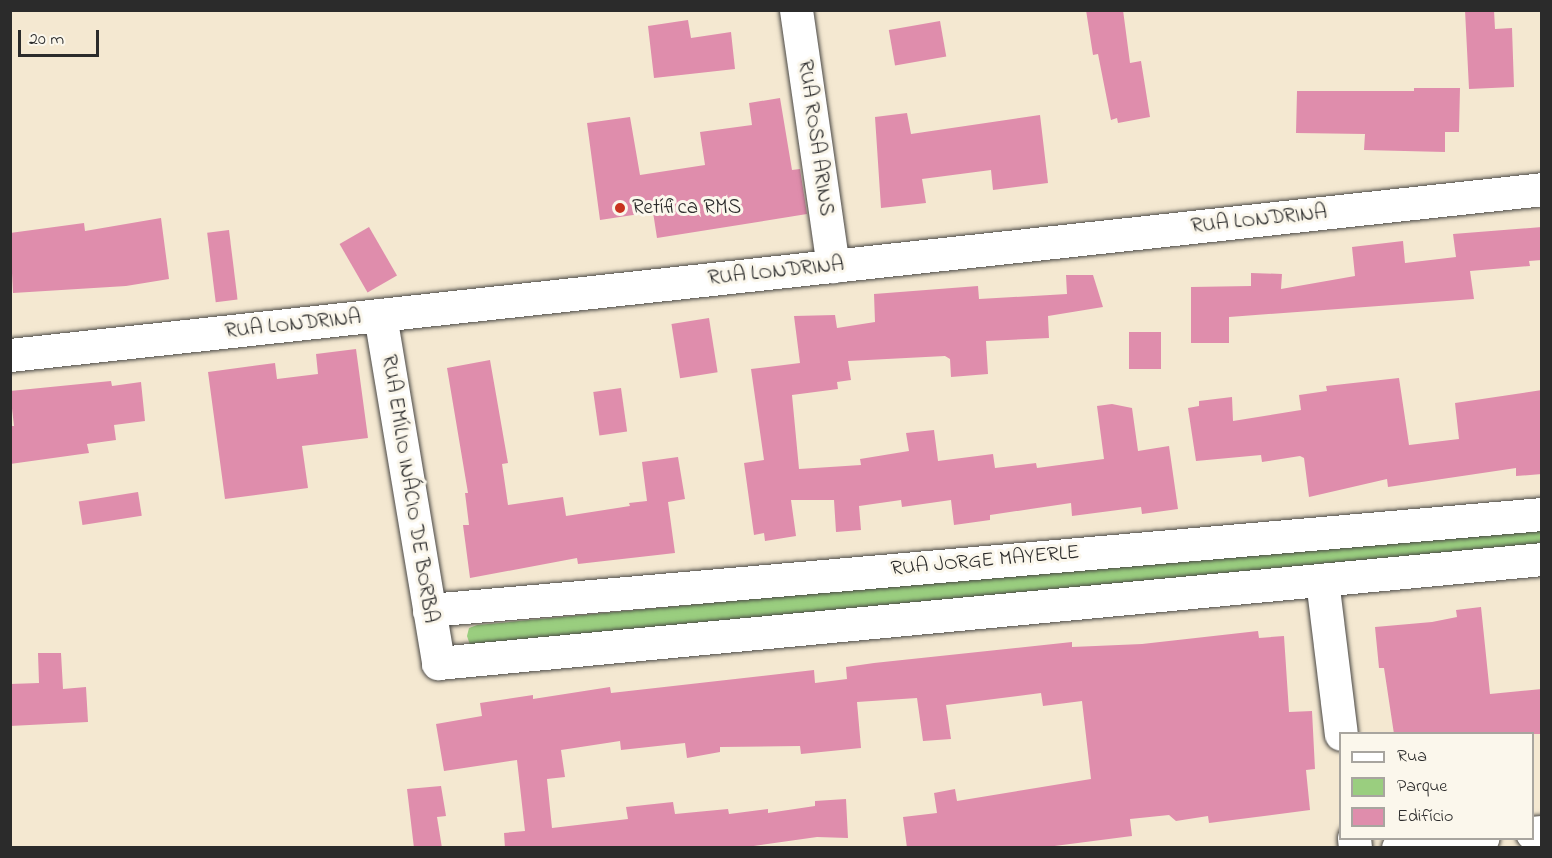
<!DOCTYPE html>
<html>
<head>
<meta charset="utf-8">
<style>
	body { margin:0 }
	#map { position:relative; width:1552px; height:858px; overflow:hidden; background:#f4e8d1; font-family:"Indie Flower",sans-serif }
	div>[style] { position:absolute }
	[style*='--x'] { left:calc(var(--x)*1px); top:calc(var(--y)*1px); width:calc(var(--w)*1px); rotate:calc(var(--a)*1deg) }
	.green>* { inset:0; background:#9ace7f }
	.building>* { inset:0; background:#df8dac; transform-origin:0 0 }
	.roads { filter:drop-shadow(0 0 2px #494744) drop-shadow(0 0 2px #494744) }
	.minor>* { height:33px; margin:-16.5px; padding:0 16.5px; transform-origin:16.5px; border-radius:16.5px; background:#fff }
	.dots>* { width:16px; height:16px; translate:-50% -50%; box-sizing:border-box; border:3px solid #fbf7ec; border-radius:50% }
	span { translate:-50% -50%; white-space:nowrap; text-align:center; line-height:1.15; -webkit-text-stroke:6px #fbf7ec; paint-order:stroke }
	.street-label { font-size:21px; color:#2b2b2b }
	.poi-label { font-size:21px; color:#2b2b2b }
	.left { translate:0 -50%; text-align:left }
	.frame { position:absolute; inset:0; border:12px solid #2b2b2b; pointer-events:none }
	.legend { position:absolute; left:1339px; top:732px; width:195px; height:108px; box-sizing:border-box; background:#fbf7ec; border:2px solid #a8a59f; margin:0; padding:8px 10px; list-style:none; font-size:18px; color:#2b2b2b }
	.legend li { display:flex; align-items:center; gap:12px; height:30px }
	.legend b { width:30px; border:2px solid #a8a59f }
	.scale { position:absolute; left:18px; top:30px; width:81px; height:27px; box-sizing:border-box; border:3px solid #2b2b2b; border-top:0; padding-left:8px; font-size:18px; line-height:21px; white-space:nowrap; color:#2b2b2b; -webkit-text-stroke:4px #fbf7ec; paint-order:stroke }
</style>
</head>
<body>
<div id="map">
	<div class="green">
		<i style="clip-path:polygon(1541px 525px,1541px 546px,470px 645px,467px 636px,469px 628px,477px 625px)"></i>
	</div>
	<div class="building">
		<i style="clip-path:polygon(1086px 10px,1123px 10px,1130px 63px,1141px 61px,1150px 117px,1118px 123px,1117px 118px,1111px 120px,1098px 54px,1093px 55px)"></i>
		<i style="clip-path:polygon(1465px 10px,1494px 10px,1495px 29px,1512px 28px,1514px 87px,1469px 89px)"></i>
		<i style="clip-path:polygon(688px 20px,691px 38px,731px 32px,735px 69px,654px 78px,648px 26px)"></i>
		<i style="left:940px;top:21px;width:36px;height:52px;rotate:80deg"></i>
		<i style="clip-path:polygon(1414px 88px,1460px 88px,1459px 132px,1445px 132px,1445px 152px,1364px 150px,1365px 134px,1296px 133px,1297px 91px,1414px 91px)"></i>
		<i style="clip-path:polygon(780px 98px,792px 170px,800px 169px,807px 214px,657px 238px,653px 212px,600px 220px,587px 123px,630px 117px,640px 175px,705px 165px,700px 132px,752px 125px,749px 103px)"></i>
		<i style="clip-path:polygon(907px 113px,911px 134px,1040px 115px,1048px 183px,993px 190px,991px 170px,922px 179px,926px 203px,881px 208px,875px 117px)"></i>
		<i style="clip-path:polygon(161px 218px,169px 279px,126px 286px,13px 293px,10px 233px,84px 223px,85px 231px)"></i>
		<i style="left:369px;top:227px;width:56px;height:34px;rotate:60deg"></i>
		<i style="clip-path:polygon(1542px 227px,1542px 260px,1529px 261px,1530px 266px,1470px 271px,1474px 299px,1229px 317px,1229px 343px,1191px 343px,1191px 287px,1251px 286px,1251px 273px,1282px 274px,1281px 289px,1355px 276px,1352px 247px,1403px 241px,1405px 263px,1456px 257px,1453px 234px)"></i>
		<i style="left:229px;top:230px;width:70px;height:22px;rotate:83deg"></i>
		<i style="clip-path:polygon(1066px 275px,1093px 275px,1103px 307px,1048px 316px,1049px 338px,986px 341px,988px 374px,951px 377px,950px 359px,945px 356px,848px 361px,851px 380px,837px 382px,838px 389px,792px 395px,799px 469px,861px 465px,860px 459px,909px 451px,906px 433px,934px 430px,938px 461px,993px 454px,995px 468px,1036px 463px,1037px 468px,1104px 459px,1097px 406px,1112px 404px,1132px 408px,1138px 451px,1169px 446px,1178px 509px,1142px 514px,1141px 507px,1072px 516px,1071px 503px,990px 515px,990px 520px,954px 525px,951px 500px,902px 507px,901px 500px,859px 506px,861px 530px,836px 532px,834px 500px,791px 500px,796px 536px,765px 541px,764px 533px,754px 535px,744px 463px,764px 460px,751px 369px,800px 363px,794px 316px,835px 315px,837px 328px,875px 322px,874px 294px,978px 286px,979px 299px,1067px 294px)"></i>
		<i style="left:709px;top:318px;width:55px;height:38px;rotate:81deg"></i>
		<i style="left:1129px;top:332px;width:32px;height:37px"></i>
		<i style="clip-path:polygon(356px 349px,368px 438px,302px 446px,308px 488px,225px 499px,208px 372px,275px 363px,277px 379px,318px 374px,316px 354px)"></i>
		<i style="clip-path:polygon(490px 360px,508px 463px,502px 464px,508px 505px,563px 497px,566px 516px,630px 506px,629px 503px,647px 501px,642px 462px,678px 457px,685px 499px,668px 502px,675px 553px,578px 564px,577px 558px,470px 578px,463px 525px,469px 525px,465px 493px,468px 493px,447px 368px)"></i>
		<i style="clip-path:polygon(1399px 378px,1409px 445px,1459px 439px,1455px 403px,1542px 390px,1542px 474px,1516px 476px,1516px 468px,1388px 487px,1387px 479px,1309px 497px,1304px 458px,1300px 456px,1262px 462px,1261px 455px,1196px 461px,1188px 408px,1199px 406px,1199px 401px,1232px 397px,1233px 421px,1301px 410px,1299px 395px,1327px 391px,1326px 386px)"></i>
		<i style="clip-path:polygon(111px 381px,112px 386px,141px 382px,145px 421px,114px 425px,116px 440px,87px 444px,89px 453px,10px 464px,10px 426px,14px 426px,10px 391px)"></i>
		<i style="left:621px;top:388px;width:44px;height:28px;rotate:82deg"></i>
		<i style="left:138px;top:492px;width:24px;height:60px;rotate:81deg"></i>
		<i style="clip-path:polygon(1481px 607px,1490px 694px,1542px 689px,1542px 734px,1394px 734px,1384px 668px,1379px 668px,1375px 627px,1432px 622px,1457px 617px,1456px 610px)"></i>
		<i style="clip-path:polygon(1258px 631px,1259px 638px,1284px 636px,1289px 712px,1312px 711px,1315px 769px,1306px 770px,1310px 810px,1209px 823px,1208px 816px,1176px 821px,1169px 815px,1130px 819px,1132px 836px,1039px 848px,907px 848px,903px 817px,937px 813px,934px 793px,955px 789px,957px 801px,1091px 779px,1082px 701px,1043px 706px,1041px 693px,946px 705px,951px 739px,923px 741px,917px 698px,857px 702px,861px 748px,801px 754px,800px 746px,720px 747px,720px 752px,687px 758px,685px 743px,621px 750px,620px 741px,561px 750px,565px 777px,547px 779px,552px 828px,628px 819px,626px 807px,673px 802px,675px 814px,728px 809px,729px 814px,768px 809px,768px 813px,815px 806px,815px 801px,846px 799px,848px 838px,817px 837px,740px 848px,505px 848px,504px 833px,525px 831px,517px 760px,444px 771px,436px 724px,482px 716px,480px 703px,533px 695px,533px 699px,610px 687px,611px 693px,814px 670px,815px 683px,847px 679px,846px 667px,874px 663px,1072px 642px,1072px 647px,1142px 644px)"></i>
		<i style="clip-path:polygon(38px 653px,61px 653px,63px 689px,86px 687px,88px 722px,10px 726px,10px 684px,39px 683px)"></i>
		<i style="clip-path:polygon(441px 786px,446px 816px,437px 817px,442px 848px,414px 848px,407px 789px)"></i>
	</div>
	<div class="roads">
		<div class="minor">
			<i style="--x:796;--y:10;--w:259;--a:81.8"></i>
			<i style="--x:380;--y:315;--w:353;--a:80.5"></i>
			<i style="--x:438;--y:663;--w:1109;--a:-5.38"></i>
			<i style="--x:10;--y:355;--w:1541;--a:-6.18"></i>
			<i style="--x:1322;--y:580;--w:155;--a:83"></i>
			<i style="--x:429;--y:610;--w:1117;--a:-4.93"></i>
			<i style="--x:1532;--y:833;--w:10;--a:-6"></i>
			<i style="--x:1354;--y:838;--w:10;--a:84"></i>
			<i style="--x:1398;--y:848;--w:85;--a:-6.8"></i>
		</div>
	</div>
	<div class="dots">
		<i style="left:620px;top:208px;background:#c8321e"></i>
	</div>
	<div class="street-label">
		<span style="left:815px;top:138px;rotate:82deg">RUA ROSA ARINS</span>
		<span style="left:1259px;top:220px;rotate:-6deg">RUA LONDRINA</span>
		<span style="left:776px;top:272px;rotate:-6deg">RUA LONDRINA</span>
		<span style="left:293px;top:325px;rotate:-6deg">RUA LONDRINA</span>
		<span style="left:409px;top:489px;rotate:81deg">RUA EMÍLIO INÁCIO DE BORBA</span>
		<span style="left:985px;top:561px;rotate:-5deg">RUA JORGE MAYERLE</span>
	</div>
	<div class="poi-label">
		<span class="left" style="left:632px;top:208px">Retífica RMS</span>
	</div>
	<div class="frame"></div>
	<ul class="legend">
	<li><b style="height:8px;background:#fff"></b>Rua</li>
	<li><b style="height:16px;background:#9ace7f"></b>Parque</li>
	<li><b style="height:16px;background:#df8dac"></b>Edifício</li>
	</ul>
	<div class="scale">20 m</div>
</div>
</body>
</html>
